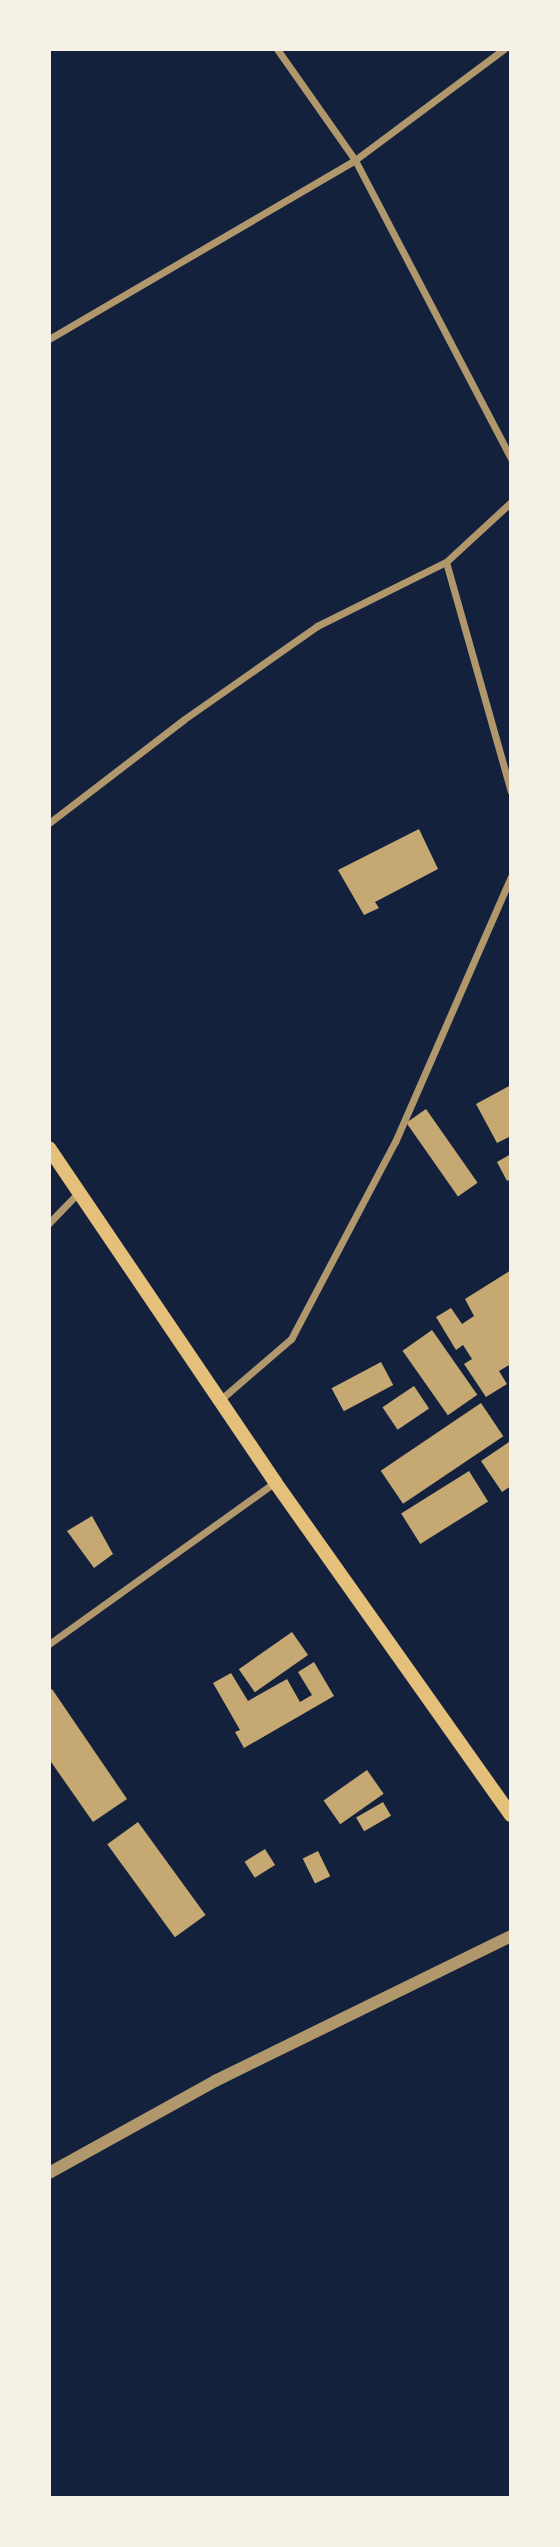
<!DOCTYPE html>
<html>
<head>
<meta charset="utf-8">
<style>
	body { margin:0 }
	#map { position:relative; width:560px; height:2547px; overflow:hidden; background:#14213d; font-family:"PT Sans",sans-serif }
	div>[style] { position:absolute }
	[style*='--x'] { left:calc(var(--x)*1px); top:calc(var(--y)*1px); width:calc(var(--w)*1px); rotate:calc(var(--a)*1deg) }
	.building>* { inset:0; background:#c6a872; transform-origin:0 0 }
	.minor>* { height:7px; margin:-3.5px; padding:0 3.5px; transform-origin:3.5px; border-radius:3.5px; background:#b1986c }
	.tertiary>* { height:12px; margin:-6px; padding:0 6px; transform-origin:6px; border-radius:6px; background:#b1986c }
	.secondary>* { height:14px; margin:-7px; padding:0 7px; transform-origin:7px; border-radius:7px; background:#e5c07b }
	span { translate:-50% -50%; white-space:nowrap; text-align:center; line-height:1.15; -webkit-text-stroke:7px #f6f1e7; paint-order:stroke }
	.frame { position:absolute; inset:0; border:51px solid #f6f1e7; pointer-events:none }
</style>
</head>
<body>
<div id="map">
	<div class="building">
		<i style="clip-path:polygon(419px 829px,438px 869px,375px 902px,379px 908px,364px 915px,338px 870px)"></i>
		<i style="clip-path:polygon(511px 1085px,511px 1136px,497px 1143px,476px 1104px)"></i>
		<i style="left:426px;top:1109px;width:90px;height:24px;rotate:55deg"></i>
		<i style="clip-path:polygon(511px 1154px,511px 1179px,507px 1181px,497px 1162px)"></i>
		<i style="clip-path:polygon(511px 1270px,511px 1364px,499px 1371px,507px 1384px,486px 1397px,464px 1364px,472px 1359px,463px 1345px,456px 1350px,436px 1317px,451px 1308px,462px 1324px,474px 1316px,465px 1299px)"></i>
		<i style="left:432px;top:1330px;width:79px;height:36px;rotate:55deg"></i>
		<i style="left:381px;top:1362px;width:26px;height:56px;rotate:62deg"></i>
		<i style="left:414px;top:1386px;width:27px;height:38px;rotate:56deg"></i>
		<i style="left:481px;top:1403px;width:40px;height:121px;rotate:56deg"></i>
		<i style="clip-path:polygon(509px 1442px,511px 1486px,502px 1492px,481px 1461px)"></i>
		<i style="left:469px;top:1471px;width:36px;height:80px;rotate:58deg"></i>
		<i style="clip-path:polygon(92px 1516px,113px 1554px,94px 1568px,67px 1531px)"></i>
		<i style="left:292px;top:1632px;width:28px;height:65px;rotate:55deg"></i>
		<i style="clip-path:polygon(314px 1662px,334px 1696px,244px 1748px,235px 1732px,240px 1730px,213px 1683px,231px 1673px,248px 1701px,287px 1679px,300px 1702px,312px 1695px,298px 1672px)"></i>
		<i style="clip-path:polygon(52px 1689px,127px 1799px,93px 1822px,49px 1759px,49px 1691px)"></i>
		<i style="left:367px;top:1770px;width:29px;height:53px;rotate:55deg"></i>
		<i style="left:383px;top:1802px;width:16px;height:31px;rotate:60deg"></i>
		<i style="left:138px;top:1822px;width:115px;height:38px;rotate:54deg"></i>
		<i style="left:265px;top:1849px;width:19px;height:24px;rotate:58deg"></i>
		<i style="left:318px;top:1851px;width:28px;height:17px;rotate:64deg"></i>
	</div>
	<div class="minor">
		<i style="--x:277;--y:49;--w:136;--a:54.9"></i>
		<i style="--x:355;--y:160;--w:337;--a:62.4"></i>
		<i style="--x:49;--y:339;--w:355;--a:-30.3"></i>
		<i style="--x:355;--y:160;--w:186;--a:-36.7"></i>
		<i style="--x:446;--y:562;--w:238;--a:74.2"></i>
		<i style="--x:49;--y:823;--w:169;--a:-37.5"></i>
		<i style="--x:183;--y:720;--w:164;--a:-35"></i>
		<i style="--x:317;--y:626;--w:144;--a:-26.4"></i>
		<i style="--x:446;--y:562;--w:88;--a:-42.7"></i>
		<i style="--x:49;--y:1223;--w:45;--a:-45.9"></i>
		<i style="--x:220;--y:1400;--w:94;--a:-40.7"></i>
		<i style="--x:291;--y:1339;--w:223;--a:-62.2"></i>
		<i style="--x:395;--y:1142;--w:289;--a:-66.4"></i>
		<i style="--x:49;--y:1644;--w:278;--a:-35.6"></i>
	</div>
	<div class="tertiary">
		<i style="--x:49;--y:2173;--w:190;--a:-29"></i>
		<i style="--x:215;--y:2081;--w:330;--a:-26.1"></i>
	</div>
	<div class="secondary">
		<i style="--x:49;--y:1148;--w:403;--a:55.9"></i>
		<i style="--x:275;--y:1482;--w:408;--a:54.7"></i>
	</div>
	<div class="frame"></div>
</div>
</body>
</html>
